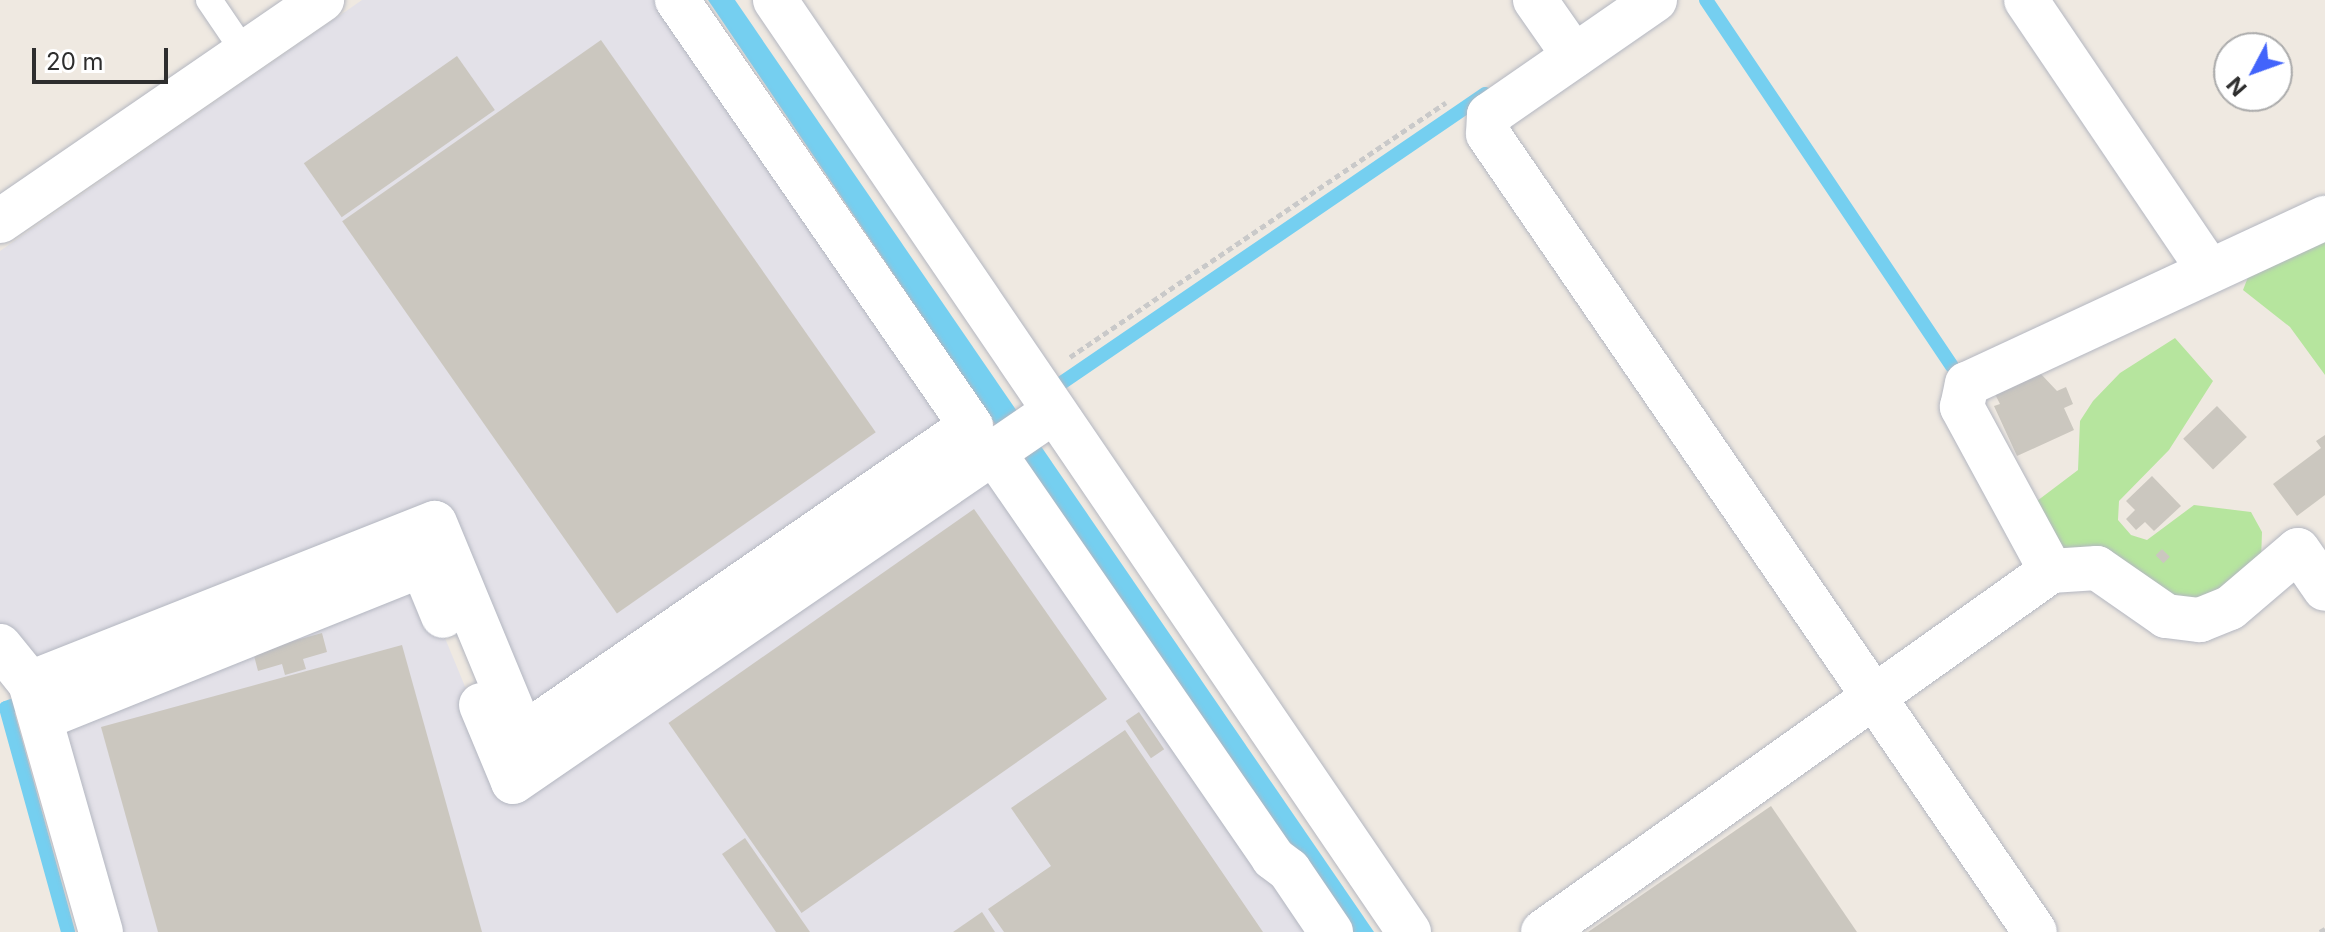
<!DOCTYPE html>
<html>
<head>
<meta charset="utf-8">
<style>
	body { margin:0 }
	#map { position:relative; width:2325px; height:932px; overflow:hidden; background:#efe9e1; font-family:Inter,sans-serif }
	div>[style] { position:absolute }
	[style*='--x'] { left:calc(var(--x)*1px); top:calc(var(--y)*1px); width:calc(var(--w)*1px); rotate:calc(var(--a)*1deg) }
	.industrial>* { inset:0; background:#e3e1e8 }
	.green>* { inset:0; background:#b6e59e }
	.water>* { inset:0; background:#75cff0 }
	.stream>* { height:14px; margin:-7px; padding:0 7px; transform-origin:7px; border-radius:7px; background:#75cff0 }
	.building>* { inset:0; background:#cbc7bf; transform-origin:0 0 }
	.path>* { height:5px; margin-top:-2.5px; transform-origin:0; background:repeating-linear-gradient(90deg,#c9c9c9 0 6px,transparent 0 10px) }
	.roads { filter:drop-shadow(0 0 2px #b4b7c1) drop-shadow(0 0 2px #b4b7c1) }
	.lane>* { height:26px; margin:-13px; padding:0 13px; transform-origin:13px; border-radius:13px; background:#fff }
	.street>* { height:44px; margin:-22px; padding:0 22px; transform-origin:22px; border-radius:22px; background:#fff }
	.secondary>* { height:44px; margin:-22px; padding:0 22px; transform-origin:22px; border-radius:22px; background:#fff }
	span { translate:-50% -50%; white-space:nowrap; text-align:center; line-height:1.15; -webkit-text-stroke:8px #fff; paint-order:stroke }
	.north { position:absolute; left:2213px; top:32px; width:80px; height:80px; box-sizing:border-box; background:#fff; border:2px solid #ababab; border-radius:50%; rotate:229deg; font-size:22px; font-weight:700; line-height:32px; text-align:center; color:#2e2e2e }
	.north::after { content:''; display:block; margin:auto; width:28px; height:36px; background:#4264fb; clip-path:polygon(50% 0,100% 100%,50% 72%,0 100%) }
	.scale { position:absolute; left:32px; top:48px; width:136px; height:36px; box-sizing:border-box; border:4px solid #2e2e2e; border-top:0; padding-left:10px; font-size:24px; line-height:28px; white-space:nowrap; color:#2e2e2e; -webkit-text-stroke:6px #fff; paint-order:stroke }
</style>
</head>
<body>
<div id="map">
	<div class="industrial">
		<i style="clip-path:polygon(362px 0,656px 0,950px 431px,527px 719px,442px 512px,34px 675px,0 631px,0 251px)"></i>
		<i style="clip-path:polygon(989px 468px,1315px 932px,120px 932px,62px 726px,421px 580px,509px 793px)"></i>
	</div>
	<div class="green">
		<i style="clip-path:polygon(2325px 233px,2325px 375px,2290px 327px,2243px 290px,2250px 272px)"></i>
		<i style="clip-path:polygon(2175px 338px,2213px 381px,2169px 450px,2119px 501px,2118px 520px,2131px 535px,2147px 540px,2194px 505px,2251px 512px,2262px 532px,2261px 561px,2232px 591px,2181px 604px,2068px 556px,2037px 501px,2078px 470px,2080px 421px,2093px 401px,2120px 373px)"></i>
	</div>
	<div class="water">
		<i style="clip-path:polygon(708px 0,735px 0,1374px 932px,1339px 932px)"></i>
	</div>
	<div class="stream">
		<i style="--x:1706;--y:0;--w:441;--a:56.1"></i>
		<i style="--x:1063;--y:382;--w:511;--a:-34.31"></i>
		<i style="--x:17;--y:704;--w:12;--a:160"></i>
		<i style="--x:6;--y:708;--w:232;--a:74.5"></i>
	</div>
	<div class="building">
		<i style="left:601px;top:40px;width:479px;height:316px;rotate:55deg"></i>
		<i style="left:457px;top:56px;width:66px;height:187px;rotate:55deg"></i>
		<i style="clip-path:polygon(2040px 373px,2057px 391px,2066px 387px,2073px 404px,2064px 408px,2074px 430px,2017px 456px,1994px 406px,2000px 404px,1995px 394px)"></i>
		<i style="left:2217px;top:406px;width:43px;height:47px;rotate:46deg"></i>
		<i style="clip-path:polygon(2325px 435px,2325px 495px,2297px 516px,2273px 484px,2321px 448px,2316px 441px)"></i>
		<i style="clip-path:polygon(2152px 476px,2181px 506px,2154px 531px,2145px 522px,2136px 530px,2126px 519px,2135px 510px,2126px 501px)"></i>
		<i style="left:974px;top:509px;width:232px;height:373px;rotate:55deg"></i>
		<i style="left:2162px;top:549px;width:11px;height:9px;rotate:45deg"></i>
		<i style="clip-path:polygon(322px 633px,327px 652px,303px 659px,306px 669px,285px 675px,282px 664px,258px 671px,253px 652px)"></i>
		<i style="clip-path:polygon(402px 645px,482px 932px,158px 932px,101px 727px)"></i>
		<i style="left:1139px;top:712px;width:45px;height:16px;rotate:56deg"></i>
		<i style="clip-path:polygon(1125px 730px,1263px 932px,1004px 932px,988px 909px,1051px 866px,1011px 808px)"></i>
		<i style="clip-path:polygon(1771px 806px,1857px 932px,1588px 932px)"></i>
		<i style="clip-path:polygon(745px 838px,810px 932px,776px 932px,722px 854px)"></i>
		<i style="clip-path:polygon(982px 912px,995px 932px,953px 932px)"></i>
	</div>
	<div class="path">
		<i style="--x:1070;--y:357;--w:454;--a:-34.1"></i>
		<i style="--x:2320;--y:932;--w:6;--a:-31"></i>
	</div>
	<div class="roads">
		<div class="lane">
			<i style="--x:209;--y:0;--w:64;--a:55.8"></i>
		</div>
		<div class="street">
			<i style="--x:775;--y:0;--w:1127;--a:55.77"></i>
			<i style="--x:1535;--y:0;--w:68;--a:55.1"></i>
			<i style="--x:1655;--y:0;--w:202;--a:145.3"></i>
			<i style="--x:1489;--y:115;--w:19;--a:93"></i>
			<i style="--x:1488;--y:134;--w:967;--a:55.57"></i>
			<i style="--x:2026;--y:0;--w:325;--a:55.9"></i>
			<i style="--x:994;--y:453;--w:492;--a:55.4"></i>
			<i style="--x:1273;--y:858;--w:20;--a:37"></i>
			<i style="--x:1289;--y:870;--w:75;--a:55.9"></i>
			<i style="--x:2051;--y:571;--w:46;--a:-3.7"></i>
			<i style="--x:2097;--y:568;--w:84;--a:34.8"></i>
			<i style="--x:2166;--y:616;--w:34;--a:7"></i>
			<i style="--x:2200;--y:620;--w:32;--a:-22"></i>
			<i style="--x:2230;--y:608;--w:89;--a:-40.5"></i>
			<i style="--x:2298;--y:550;--w:47;--a:55.3"></i>
			<i style="--x:0;--y:646;--w:48;--a:51"></i>
			<i style="--x:30;--y:683;--w:259;--a:74.1"></i>
			<i style="--x:30;--y:683;--w:435;--a:-21.6"></i>
			<i style="--x:435;--y:523;--w:230;--a:67.5"></i>
			<i style="--x:523;--y:735;--w:544;--a:-34.6"></i>
			<i style="--x:971;--y:426;--w:518;--a:-124.61"></i>
			<i style="--x:481;--y:705;--w:83;--a:67.4"></i>
			<i style="--x:513;--y:782;--w:655;--a:-34.42"></i>
			<i style="--x:42;--y:718;--w:410;--a:-21.9"></i>
			<i style="--x:422;--y:565;--w:55;--a:67.6"></i>
			<i style="--x:1543;--y:932;--w:623;--a:-35.4"></i>
			<i style="--x:2051;--y:571;--w:187;--a:-118.5"></i>
			<i style="--x:1962;--y:407;--w:24;--a:-78"></i>
			<i style="--x:1967;--y:384;--w:395;--a:-24.9"></i>
		</div>
		<div class="secondary">
			<i style="--x:0;--y:221;--w:391;--a:-34.5"></i>
		</div>
	</div>
	<div class="north">N</div>
	<div class="scale">20 m</div>
</div>
</body>
</html>
